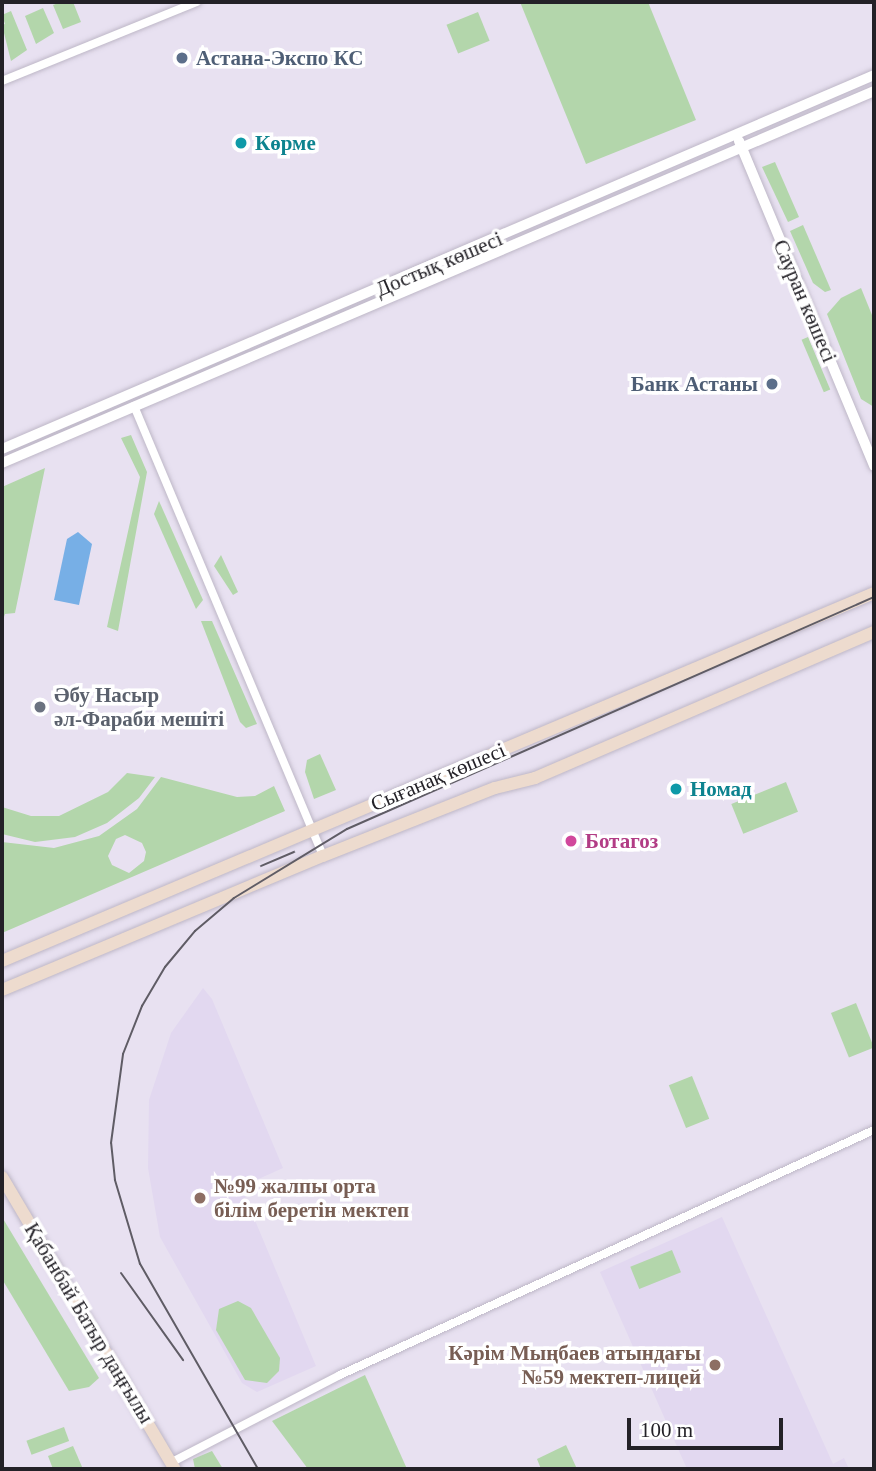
<!DOCTYPE html>
<html>
<head>
<meta charset="utf-8">
<style>
	body { margin:0 }
	#map { position:relative; width:876px; height:1471px; overflow:hidden; background:#e8e1f1; font-family:Georgia,serif }
	div>[style] { position:absolute }
	[style*='--x'] { left:calc(var(--x)*1px); top:calc(var(--y)*1px); width:calc(var(--w)*1px); rotate:calc(var(--a)*1deg) }
	.built>* { inset:0; background:#e2d8f0 }
	.green>* { inset:0; background:#b3d6ab; transform-origin:0 0 }
	.water>* { inset:0; background:#77afe6 }
	.roads { filter:drop-shadow(0 0 2px #beb7c7) drop-shadow(0 0 2px #beb7c7) }
	.minor>* { height:8px; margin:-4px; padding:0 4px; transform-origin:4px; border-radius:4px; background:#fff }
	.tertiary>* { height:10px; margin:-5px; padding:0 5px; transform-origin:5px; border-radius:5px; background:#fff }
	.secondary>* { height:12px; margin:-6px; padding:0 6px; transform-origin:6px; border-radius:6px; background:#eddbce }
	.tram>* { height:2px; margin:-1px; padding:0 1px; transform-origin:1px; border-radius:1px; background:#5f5c65 }
	.dots>* { width:19px; height:19px; translate:-50% -50%; box-sizing:border-box; border:4px solid #fff; border-radius:50% }
	span { translate:-50% -50%; white-space:nowrap; text-align:center; line-height:1.15; -webkit-text-stroke:7px #fff; paint-order:stroke }
	.service-label { font-size:21px; color:#4e5e75; font-weight:700 }
	.left { translate:0 -50%; text-align:left }
	.right { translate:-100% -50%; text-align:right }
	.culture-label { font-size:21px; color:#0d838f; font-weight:700 }
	.street-label { font-size:21px; color:#232127 }
	.worship-label { font-size:21px; color:#5b616d; font-weight:700 }
	.hotel-label { font-size:21px; color:#b23c85; font-weight:700 }
	.education-label { font-size:21px; color:#785e54; font-weight:700 }
	.frame { position:absolute; inset:0; border:4px solid #232127; pointer-events:none }
	.scale { position:absolute; left:627px; top:1418px; width:156px; height:32px; box-sizing:border-box; border:4px solid #232127; border-top:0; padding-left:9px; font-size:21px; line-height:24px; white-space:nowrap; color:#232127; -webkit-text-stroke:5px #fff; paint-order:stroke }
</style>
</head>
<body>
<div id="map">
	<div class="built">
		<i style="clip-path:polygon(203px 988px,212px 999px,283px 1168px,241px 1187px,316px 1366px,257px 1392px,242px 1383px,160px 1237px,148px 1168px,149px 1100px,171px 1033px)"></i>
		<i style="clip-path:polygon(722px 1217px,833px 1464px,844px 1458px,849px 1469px,687px 1469px,600px 1272px)"></i>
	</div>
	<div class="green">
		<i style="clip-path:polygon(61px 2px,73px 2px,81px 22px,63px 29px,53px 5px)"></i>
		<i style="clip-path:polygon(520px 2px,648px 2px,696px 120px,586px 164px)"></i>
		<i style="clip-path:polygon(43px 8px,54px 33px,36px 44px,25px 16px)"></i>
		<i style="clip-path:polygon(11px 11px,27px 50px,11px 61px,2px 25px,5px 24px,2px 15px)"></i>
		<i style="left:478px;top:12px;width:31px;height:34px;rotate:68deg"></i>
		<i style="clip-path:polygon(775px 162px,799px 217px,788px 222px,762px 167px)"></i>
		<i style="clip-path:polygon(803px 225px,831px 290px,825px 292px,813px 283px,790px 231px)"></i>
		<i style="clip-path:polygon(861px 288px,874px 320px,874px 407px,861px 399px,827px 314px,841px 298px)"></i>
		<i style="left:808px;top:337px;width:57px;height:7px;rotate:67deg"></i>
		<i style="clip-path:polygon(131px 435px,147px 472px,118px 631px,107px 627px,140px 477px,121px 438px)"></i>
		<i style="clip-path:polygon(45px 468px,15px 613px,5px 614px,2px 623px,2px 487px)"></i>
		<i style="clip-path:polygon(159px 501px,203px 600px,196px 609px,154px 514px)"></i>
		<i style="clip-path:polygon(221px 555px,238px 592px,233px 595px,214px 566px)"></i>
		<i style="clip-path:polygon(201px 621px,212px 621px,257px 724px,246px 728px,240px 722px)"></i>
		<i style="clip-path:polygon(320px 754px,336px 790px,314px 799px,305px 772px,307px 760px)"></i>
		<i style="clip-path:polygon(127px 773px,155px 777px,139px 798px,107px 823px,75px 837px,35px 842px,2px 834px,2px 807px,31px 816px,59px 816px,108px 792px)"></i>
		<i style="clip-path:polygon(evenodd,161px 777px,237px 797px,255px 796px,274px 786px,285px 811px,2px 933px,2px 842px,54px 848px,99px 836px,137px 809px,161px 777px,125px 835px,142px 843px,146px 852px,144px 861px,129px 873px,112px 865px,108px 856px,116px 839px,125px 835px)"></i>
		<i style="left:786px;top:782px;width:32px;height:59px;rotate:68deg"></i>
		<i style="left:856px;top:1003px;width:48px;height:27px;rotate:68deg"></i>
		<i style="left:692px;top:1076px;width:46px;height:25px;rotate:68deg"></i>
		<i style="clip-path:polygon(2px 1217px,99px 1378px,89px 1387px,69px 1391px,2px 1279px)"></i>
		<i style="left:672px;top:1250px;width:24px;height:45px;rotate:68deg"></i>
		<i style="clip-path:polygon(238px 1301px,251px 1308px,280px 1358px,279px 1371px,267px 1383px,245px 1380px,216px 1330px,219px 1309px)"></i>
		<i style="clip-path:polygon(365px 1375px,407px 1469px,308px 1469px,272px 1421px)"></i>
		<i style="left:64px;top:1427px;width:15px;height:40px;rotate:70deg"></i>
		<i style="clip-path:polygon(566px 1445px,577px 1469px,541px 1469px,537px 1459px)"></i>
		<i style="clip-path:polygon(73px 1446px,83px 1469px,53px 1469px,48px 1456px)"></i>
		<i style="clip-path:polygon(212px 1451px,223px 1469px,195px 1469px,193px 1459px)"></i>
	</div>
	<div class="water">
		<i style="clip-path:polygon(78px 532px,92px 544px,79px 605px,54px 600px,67px 539px)"></i>
	</div>
	<div class="roads">
		<div class="minor">
			<i style="--x:2;--y:81;--w:210;--a:-22.1"></i>
			<i style="--x:134;--y:406;--w:488;--a:67.2"></i>
			<i style="--x:172;--y:1462;--w:189;--a:-27.4"></i>
			<i style="--x:340;--y:1375;--w:588;--a:-24.65"></i>
		</div>
		<div class="tertiary">
			<i style="--x:739;--y:141;--w:352;--a:67.4"></i>
			<i style="--x:2;--y:449;--w:949;--a:-23.21"></i>
			<i style="--x:2;--y:463;--w:948;--a:-23.1"></i>
		</div>
		<div class="secondary">
			<i style="--x:2;--y:961;--w:946;--a:-22.88"></i>
			<i style="--x:2;--y:990;--w:348;--a:-22.7"></i>
			<i style="--x:323;--y:856;--w:185;--a:-21.6"></i>
			<i style="--x:495;--y:788;--w:41;--a:-14"></i>
			<i style="--x:535;--y:778;--w:369;--a:-23.3"></i>
			<i style="--x:2;--y:1177;--w:339;--a:59.4"></i>
		</div>
	</div>
	<div class="tram">
		<i style="--x:261;--y:866;--w:36;--a:-23"></i>
		<i style="--x:121;--y:1273;--w:107;--a:54.5"></i>
		<i style="--x:258;--y:1469;--w:237;--a:-119.9"></i>
		<i style="--x:140;--y:1264;--w:88;--a:-106.6"></i>
		<i style="--x:115;--y:1180;--w:37;--a:-96"></i>
		<i style="--x:111;--y:1143;--w:90;--a:-82.3"></i>
		<i style="--x:123;--y:1054;--w:52;--a:-68.4"></i>
		<i style="--x:142;--y:1006;--w:45;--a:-59.5"></i>
		<i style="--x:165;--y:967;--w:47;--a:-50.2"></i>
		<i style="--x:195;--y:931;--w:51;--a:-40.2"></i>
		<i style="--x:234;--y:898;--w:132;--a:-31.4"></i>
		<i style="--x:347;--y:829;--w:576;--a:-23.76"></i>
	</div>
	<div class="dots">
		<i style="left:182px;top:58px;background:#5c6f8a"></i>
		<i style="left:241px;top:143px;background:#0f9aa8"></i>
		<i style="left:772px;top:384px;background:#5c6f8a"></i>
		<i style="left:40px;top:707px;background:#6b7280"></i>
		<i style="left:676px;top:789px;background:#0f9aa8"></i>
		<i style="left:571px;top:841px;background:#d1479c"></i>
		<i style="left:200px;top:1198px;background:#8d6e63"></i>
		<i style="left:715px;top:1365px;background:#8d6e63"></i>
	</div>
	<div class="service-label">
		<span class="left" style="left:196px;top:58px">Астана-Экспо КС</span>
		<span class="right" style="left:758px;top:384px">Банк Астаны</span>
	</div>
	<div class="culture-label">
		<span class="left" style="left:255px;top:143px">Көрме</span>
		<span class="left" style="left:690px;top:789px">Номад</span>
	</div>
	<div class="street-label">
		<span style="left:439px;top:264px;rotate:-23deg">Достық көшесі</span>
		<span style="left:805px;top:301px;rotate:67deg">Сауран көшесі</span>
		<span style="left:438px;top:777px;rotate:-23deg">Сығанақ көшесі</span>
		<span style="left:89px;top:1323px;rotate:59deg">Қабанбай Батыр даңғылы</span>
	</div>
	<div class="worship-label">
		<span class="left" style="left:54px;top:707px">Әбу Насыр<br>әл-Фараби мешіті</span>
	</div>
	<div class="hotel-label">
		<span class="left" style="left:585px;top:841px">Ботагоз</span>
	</div>
	<div class="education-label">
		<span class="left" style="left:214px;top:1198px">№99 жалпы орта<br>білім беретін мектеп</span>
		<span class="right" style="left:701px;top:1365px">Кәрім Мыңбаев атындағы<br>№59 мектеп-лицей</span>
	</div>
	<div class="frame"></div>
	<div class="scale">100 m</div>
</div>
</body>
</html>
